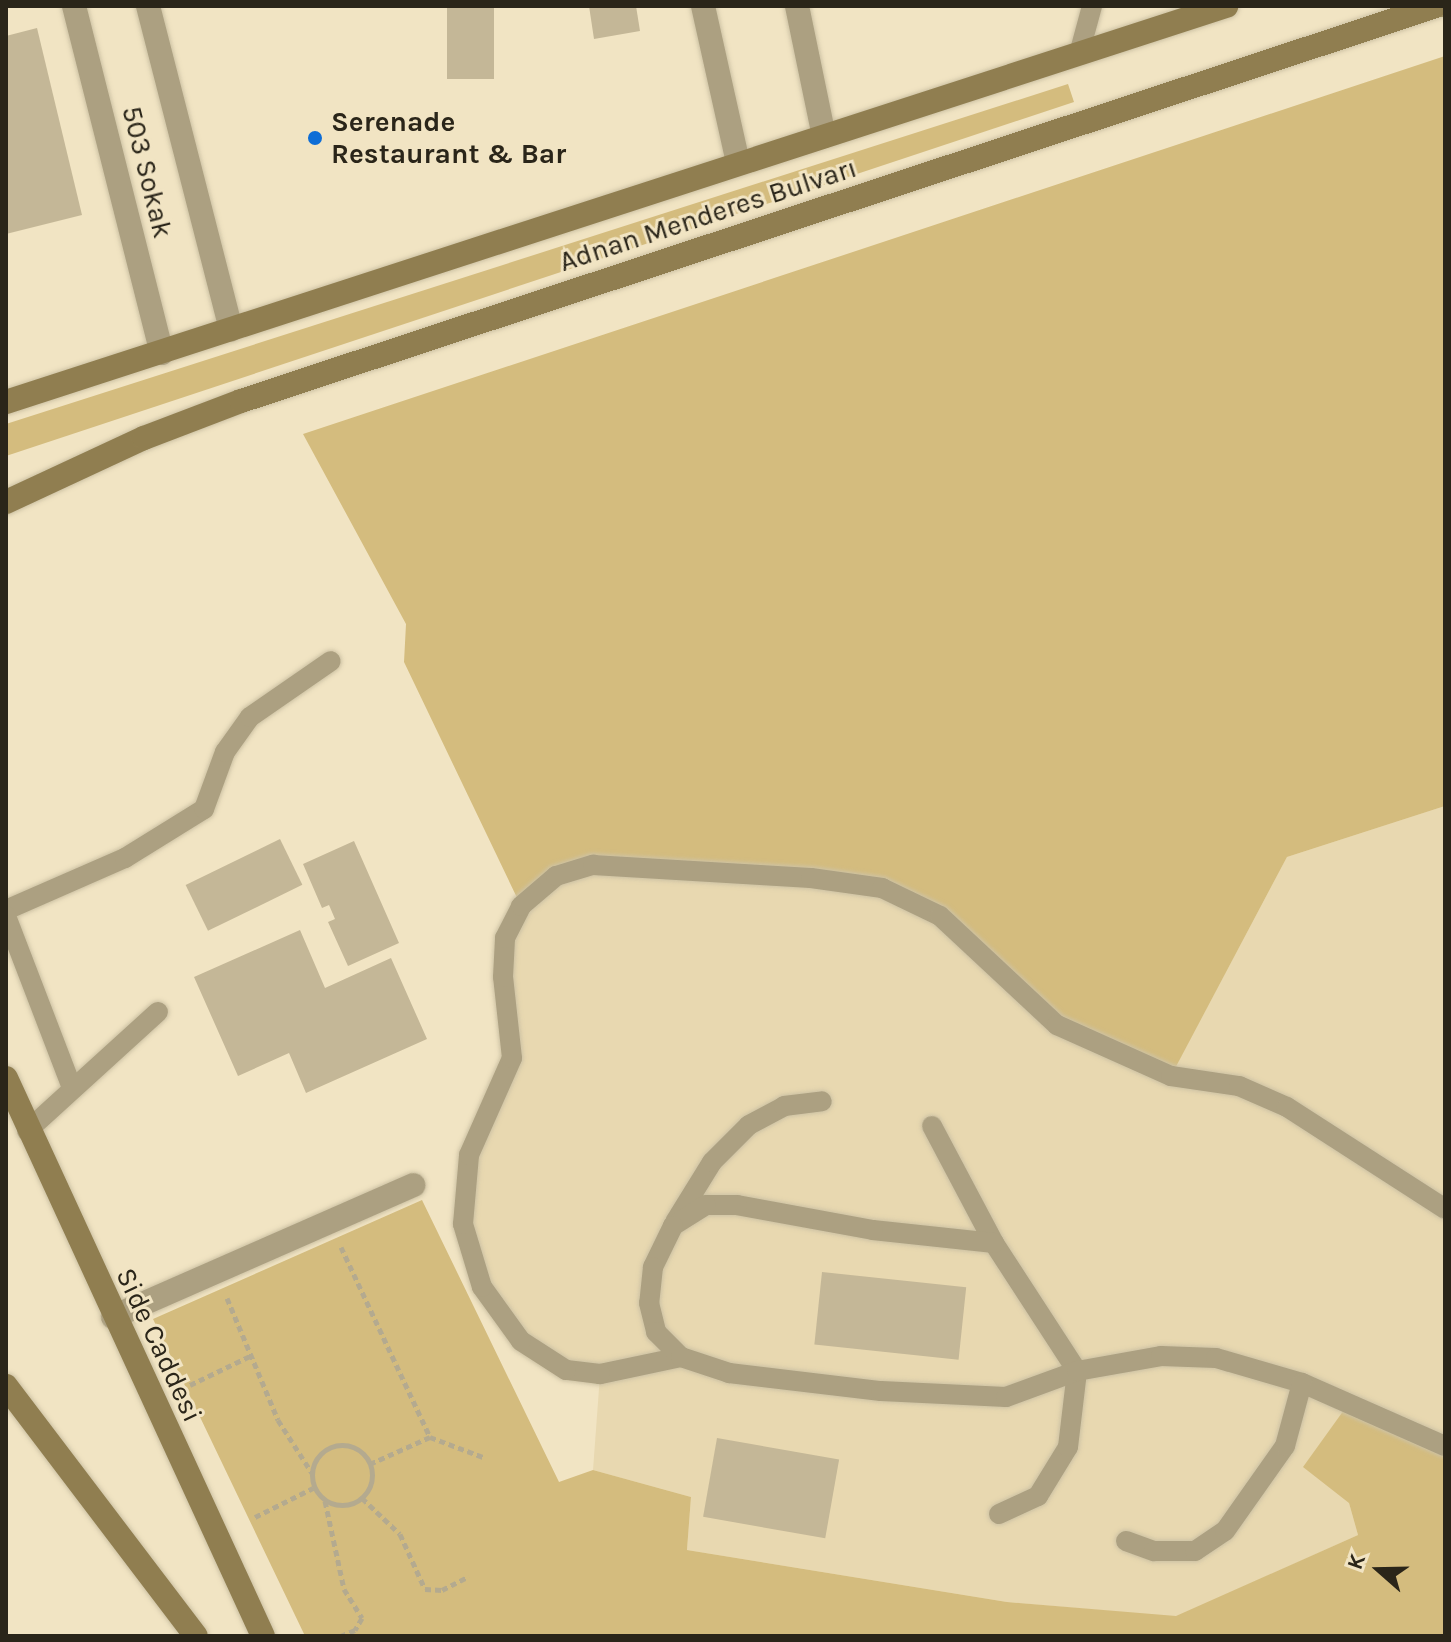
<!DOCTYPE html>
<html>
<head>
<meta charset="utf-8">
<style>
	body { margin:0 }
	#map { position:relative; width:1451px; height:1642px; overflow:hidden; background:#f1e4c3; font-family:Karla,sans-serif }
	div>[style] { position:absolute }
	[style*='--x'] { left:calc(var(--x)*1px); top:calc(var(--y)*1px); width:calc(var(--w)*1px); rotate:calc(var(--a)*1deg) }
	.built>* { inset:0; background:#e8d8b0 }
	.green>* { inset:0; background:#d4bc7e }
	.building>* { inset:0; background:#c4b797; transform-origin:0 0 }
	.path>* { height:5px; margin-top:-2.5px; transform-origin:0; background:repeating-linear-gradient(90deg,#b4aa8f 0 6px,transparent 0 10px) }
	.path>.ring { margin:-2.5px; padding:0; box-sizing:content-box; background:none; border:5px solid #b4aa8f; border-radius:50% }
	.roads { filter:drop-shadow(0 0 2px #cdc2a4) drop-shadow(0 0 2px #cdc2a4) }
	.lane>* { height:20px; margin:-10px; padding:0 10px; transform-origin:10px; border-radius:10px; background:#aca081 }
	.street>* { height:24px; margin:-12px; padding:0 12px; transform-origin:12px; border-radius:12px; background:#aca081 }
	.secondary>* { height:24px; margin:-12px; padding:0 12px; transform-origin:12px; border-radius:12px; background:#907e50 }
	.dots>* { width:22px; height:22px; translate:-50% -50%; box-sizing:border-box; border:4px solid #f1e4c3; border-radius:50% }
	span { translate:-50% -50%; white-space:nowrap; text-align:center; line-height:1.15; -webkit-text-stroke:6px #f1e4c3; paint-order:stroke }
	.poi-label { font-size:28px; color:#2a2519; font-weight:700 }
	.left { translate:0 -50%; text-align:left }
	.street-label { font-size:28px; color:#2a2519 }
	.frame { position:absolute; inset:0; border:8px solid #2a2519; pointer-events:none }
	.north { position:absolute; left:1339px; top:1530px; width:80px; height:80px; -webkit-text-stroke:6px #f1e4c3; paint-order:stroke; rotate:290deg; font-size:22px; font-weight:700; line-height:32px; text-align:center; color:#2a2519 }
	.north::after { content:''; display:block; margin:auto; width:28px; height:36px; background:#2a2519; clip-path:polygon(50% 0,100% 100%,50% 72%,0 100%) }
</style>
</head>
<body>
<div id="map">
	<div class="built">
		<i style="clip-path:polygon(1445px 806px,1445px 1446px,1349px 1503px,1358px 1535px,1176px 1617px,1007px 1602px,687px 1550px,691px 1497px,593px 1470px,600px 1375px,521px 1341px,482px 1287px,463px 1224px,469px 1155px,512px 1058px,503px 977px,521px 906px,593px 865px,882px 888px,1171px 1075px,1287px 857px)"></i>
	</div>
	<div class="green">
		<i style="clip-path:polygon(1445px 56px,1445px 806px,1287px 857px,1171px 1076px,1057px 1025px,994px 962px,882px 888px,593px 865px,521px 906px,404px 662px,406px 624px,303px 434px)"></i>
		<i style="clip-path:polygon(1068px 84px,1074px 102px,6px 456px,6px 424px)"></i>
		<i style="clip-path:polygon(422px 1200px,559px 1482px,593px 1470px,691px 1497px,687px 1550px,1007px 1602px,1176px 1616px,1358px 1535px,1349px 1503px,1303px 1467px,1349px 1403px,1445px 1446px,1445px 1636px,305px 1636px,153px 1319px)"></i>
	</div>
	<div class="building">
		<i style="left:447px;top:6px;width:47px;height:73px"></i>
		<i style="clip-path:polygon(589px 6px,636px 6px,640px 31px,594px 39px)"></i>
		<i style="clip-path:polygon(37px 28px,82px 215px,6px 234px,6px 36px)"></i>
		<i style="left:280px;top:839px;width:51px;height:105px;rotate:64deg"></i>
		<i style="clip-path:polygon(354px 841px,399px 943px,348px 966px,328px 922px,335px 919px,329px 905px,322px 908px,303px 864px)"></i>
		<i style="clip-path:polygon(300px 930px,325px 988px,391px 958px,427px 1039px,306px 1093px,289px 1053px,238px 1076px,194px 977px)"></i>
		<i style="left:822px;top:1272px;width:145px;height:73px;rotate:6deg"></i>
		<i style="left:717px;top:1438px;width:124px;height:80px;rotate:10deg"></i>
	</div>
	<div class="path">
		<i style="--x:341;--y:1247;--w:210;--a:64.9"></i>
		<i style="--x:430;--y:1437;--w:66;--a:155.8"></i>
		<i style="--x:227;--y:1298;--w:132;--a:67.3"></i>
		<i style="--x:278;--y:1420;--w:63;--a:57.3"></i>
		<i style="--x:190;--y:1385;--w:69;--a:-25.8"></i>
		<i style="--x:430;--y:1437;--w:57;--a:20.7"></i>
		<i class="ring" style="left:312px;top:1445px;width:55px;height:55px"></i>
		<i style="--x:362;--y:1498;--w:52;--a:43.5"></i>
		<i style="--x:400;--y:1534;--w:60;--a:65.6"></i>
		<i style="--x:425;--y:1589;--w:17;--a:3"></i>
		<i style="--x:442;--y:1590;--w:30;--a:-27"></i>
		<i style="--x:325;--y:1501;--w:90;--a:77.8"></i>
		<i style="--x:344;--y:1589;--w:34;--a:58"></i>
		<i style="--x:362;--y:1618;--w:14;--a:120"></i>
		<i style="--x:355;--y:1630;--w:15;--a:157"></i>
		<i style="--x:255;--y:1517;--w:65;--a:-26.6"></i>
	</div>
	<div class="roads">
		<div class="lane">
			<i style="--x:1079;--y:54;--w:50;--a:-74.8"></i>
			<i style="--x:6;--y:910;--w:130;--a:-23.6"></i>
			<i style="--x:125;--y:858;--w:93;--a:-31.8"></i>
			<i style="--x:204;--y:809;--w:61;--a:-69.8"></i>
			<i style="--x:225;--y:752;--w:43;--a:-54.5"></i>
			<i style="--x:250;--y:717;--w:98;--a:-34.7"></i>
			<i style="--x:6;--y:916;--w:184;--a:69"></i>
			<i style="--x:932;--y:1126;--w:132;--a:62.1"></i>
			<i style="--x:27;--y:1131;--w:177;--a:-42.3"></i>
			<i style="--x:675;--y:1222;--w:70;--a:-58.3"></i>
			<i style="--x:712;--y:1162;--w:52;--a:-45"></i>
			<i style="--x:749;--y:1125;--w:40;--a:-28"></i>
			<i style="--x:784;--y:1106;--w:38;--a:-7"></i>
			<i style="--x:681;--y:1357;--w:83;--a:168.1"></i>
			<i style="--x:600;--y:1374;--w:34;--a:-173"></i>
			<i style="--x:566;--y:1370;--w:54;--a:-147.2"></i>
			<i style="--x:521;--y:1341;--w:67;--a:-125.8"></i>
			<i style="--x:482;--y:1287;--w:66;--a:-106.8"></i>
			<i style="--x:463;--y:1224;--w:69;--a:-85"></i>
			<i style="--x:469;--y:1155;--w:106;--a:-66.1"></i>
			<i style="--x:512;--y:1058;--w:81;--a:-96.3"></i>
			<i style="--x:503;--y:977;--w:39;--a:-87"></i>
			<i style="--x:505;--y:938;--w:36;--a:-63"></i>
			<i style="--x:521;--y:906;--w:46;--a:-40.6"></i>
			<i style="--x:556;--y:876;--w:39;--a:-17"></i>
			<i style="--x:593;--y:865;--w:218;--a:3.4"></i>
			<i style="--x:811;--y:878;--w:72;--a:8"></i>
			<i style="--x:882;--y:888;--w:64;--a:25.8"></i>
			<i style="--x:940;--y:916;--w:160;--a:43"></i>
			<i style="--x:1057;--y:1025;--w:125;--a:24.1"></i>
			<i style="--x:1171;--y:1076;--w:69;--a:8.4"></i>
			<i style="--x:1239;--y:1086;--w:52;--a:23.6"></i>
			<i style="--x:1287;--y:1107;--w:188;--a:32.8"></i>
			<i style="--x:999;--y:1514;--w:43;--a:-24.8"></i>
			<i style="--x:1038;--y:1496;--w:57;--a:-58.5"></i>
			<i style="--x:1068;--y:1447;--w:77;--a:-83.2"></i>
			<i style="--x:1077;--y:1371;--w:153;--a:-123"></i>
			<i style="--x:994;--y:1243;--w:122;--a:-173.9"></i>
			<i style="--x:873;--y:1230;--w:138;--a:-169.6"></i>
			<i style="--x:737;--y:1205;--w:31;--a:180"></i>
			<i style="--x:706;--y:1205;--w:39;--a:148"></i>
			<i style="--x:673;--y:1226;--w:46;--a:116"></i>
			<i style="--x:653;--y:1267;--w:36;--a:96"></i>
			<i style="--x:649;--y:1303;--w:30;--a:76"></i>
			<i style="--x:656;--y:1332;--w:35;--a:45"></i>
			<i style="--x:681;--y:1357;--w:51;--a:18.4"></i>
			<i style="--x:729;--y:1373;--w:153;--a:6.8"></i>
			<i style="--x:881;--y:1391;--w:125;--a:2.7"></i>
			<i style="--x:1006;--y:1397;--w:76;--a:-20.1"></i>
			<i style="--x:1077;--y:1371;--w:85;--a:-10.1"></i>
			<i style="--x:1161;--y:1356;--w:55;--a:2.1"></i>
			<i style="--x:1216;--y:1358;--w:90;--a:16.2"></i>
			<i style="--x:1302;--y:1383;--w:156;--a:23.8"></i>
			<i style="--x:1126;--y:1541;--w:30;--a:20"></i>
			<i style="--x:1154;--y:1551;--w:41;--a:0"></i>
			<i style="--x:1195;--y:1551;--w:36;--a:-34"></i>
			<i style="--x:1225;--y:1531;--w:104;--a:-54.8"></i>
			<i style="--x:1285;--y:1446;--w:65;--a:-74.9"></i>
		</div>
		<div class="street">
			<i style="--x:74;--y:6;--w:358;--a:75.8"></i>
			<i style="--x:148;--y:6;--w:334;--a:75.6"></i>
			<i style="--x:703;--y:6;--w:160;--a:77.4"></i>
			<i style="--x:797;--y:6;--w:133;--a:78.3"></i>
			<i style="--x:113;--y:1317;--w:328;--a:-23.7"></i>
		</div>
		<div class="secondary">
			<i style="--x:6;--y:402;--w:1283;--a:-17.98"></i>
			<i style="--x:6;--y:502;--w:152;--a:-24.9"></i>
			<i style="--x:144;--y:438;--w:104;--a:-20.9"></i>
			<i style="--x:241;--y:401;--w:1259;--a:-18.29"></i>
			<i style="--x:6;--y:1078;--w:614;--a:65.27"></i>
			<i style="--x:6;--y:1386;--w:314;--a:52.8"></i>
		</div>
	</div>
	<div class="dots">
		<i style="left:315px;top:138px;background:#0e6dd6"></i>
	</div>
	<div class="poi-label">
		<span class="left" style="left:331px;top:138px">Serenade<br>Restaurant &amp; Bar</span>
	</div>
	<div class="street-label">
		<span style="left:147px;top:172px;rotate:76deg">503 Sokak</span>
		<span style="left:708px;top:215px;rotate:-18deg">Adnan Menderes Bulvarı</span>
		<span style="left:159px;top:1345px;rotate:65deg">Side Caddesi</span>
	</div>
	<div class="frame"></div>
	<div class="north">K</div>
</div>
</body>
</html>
